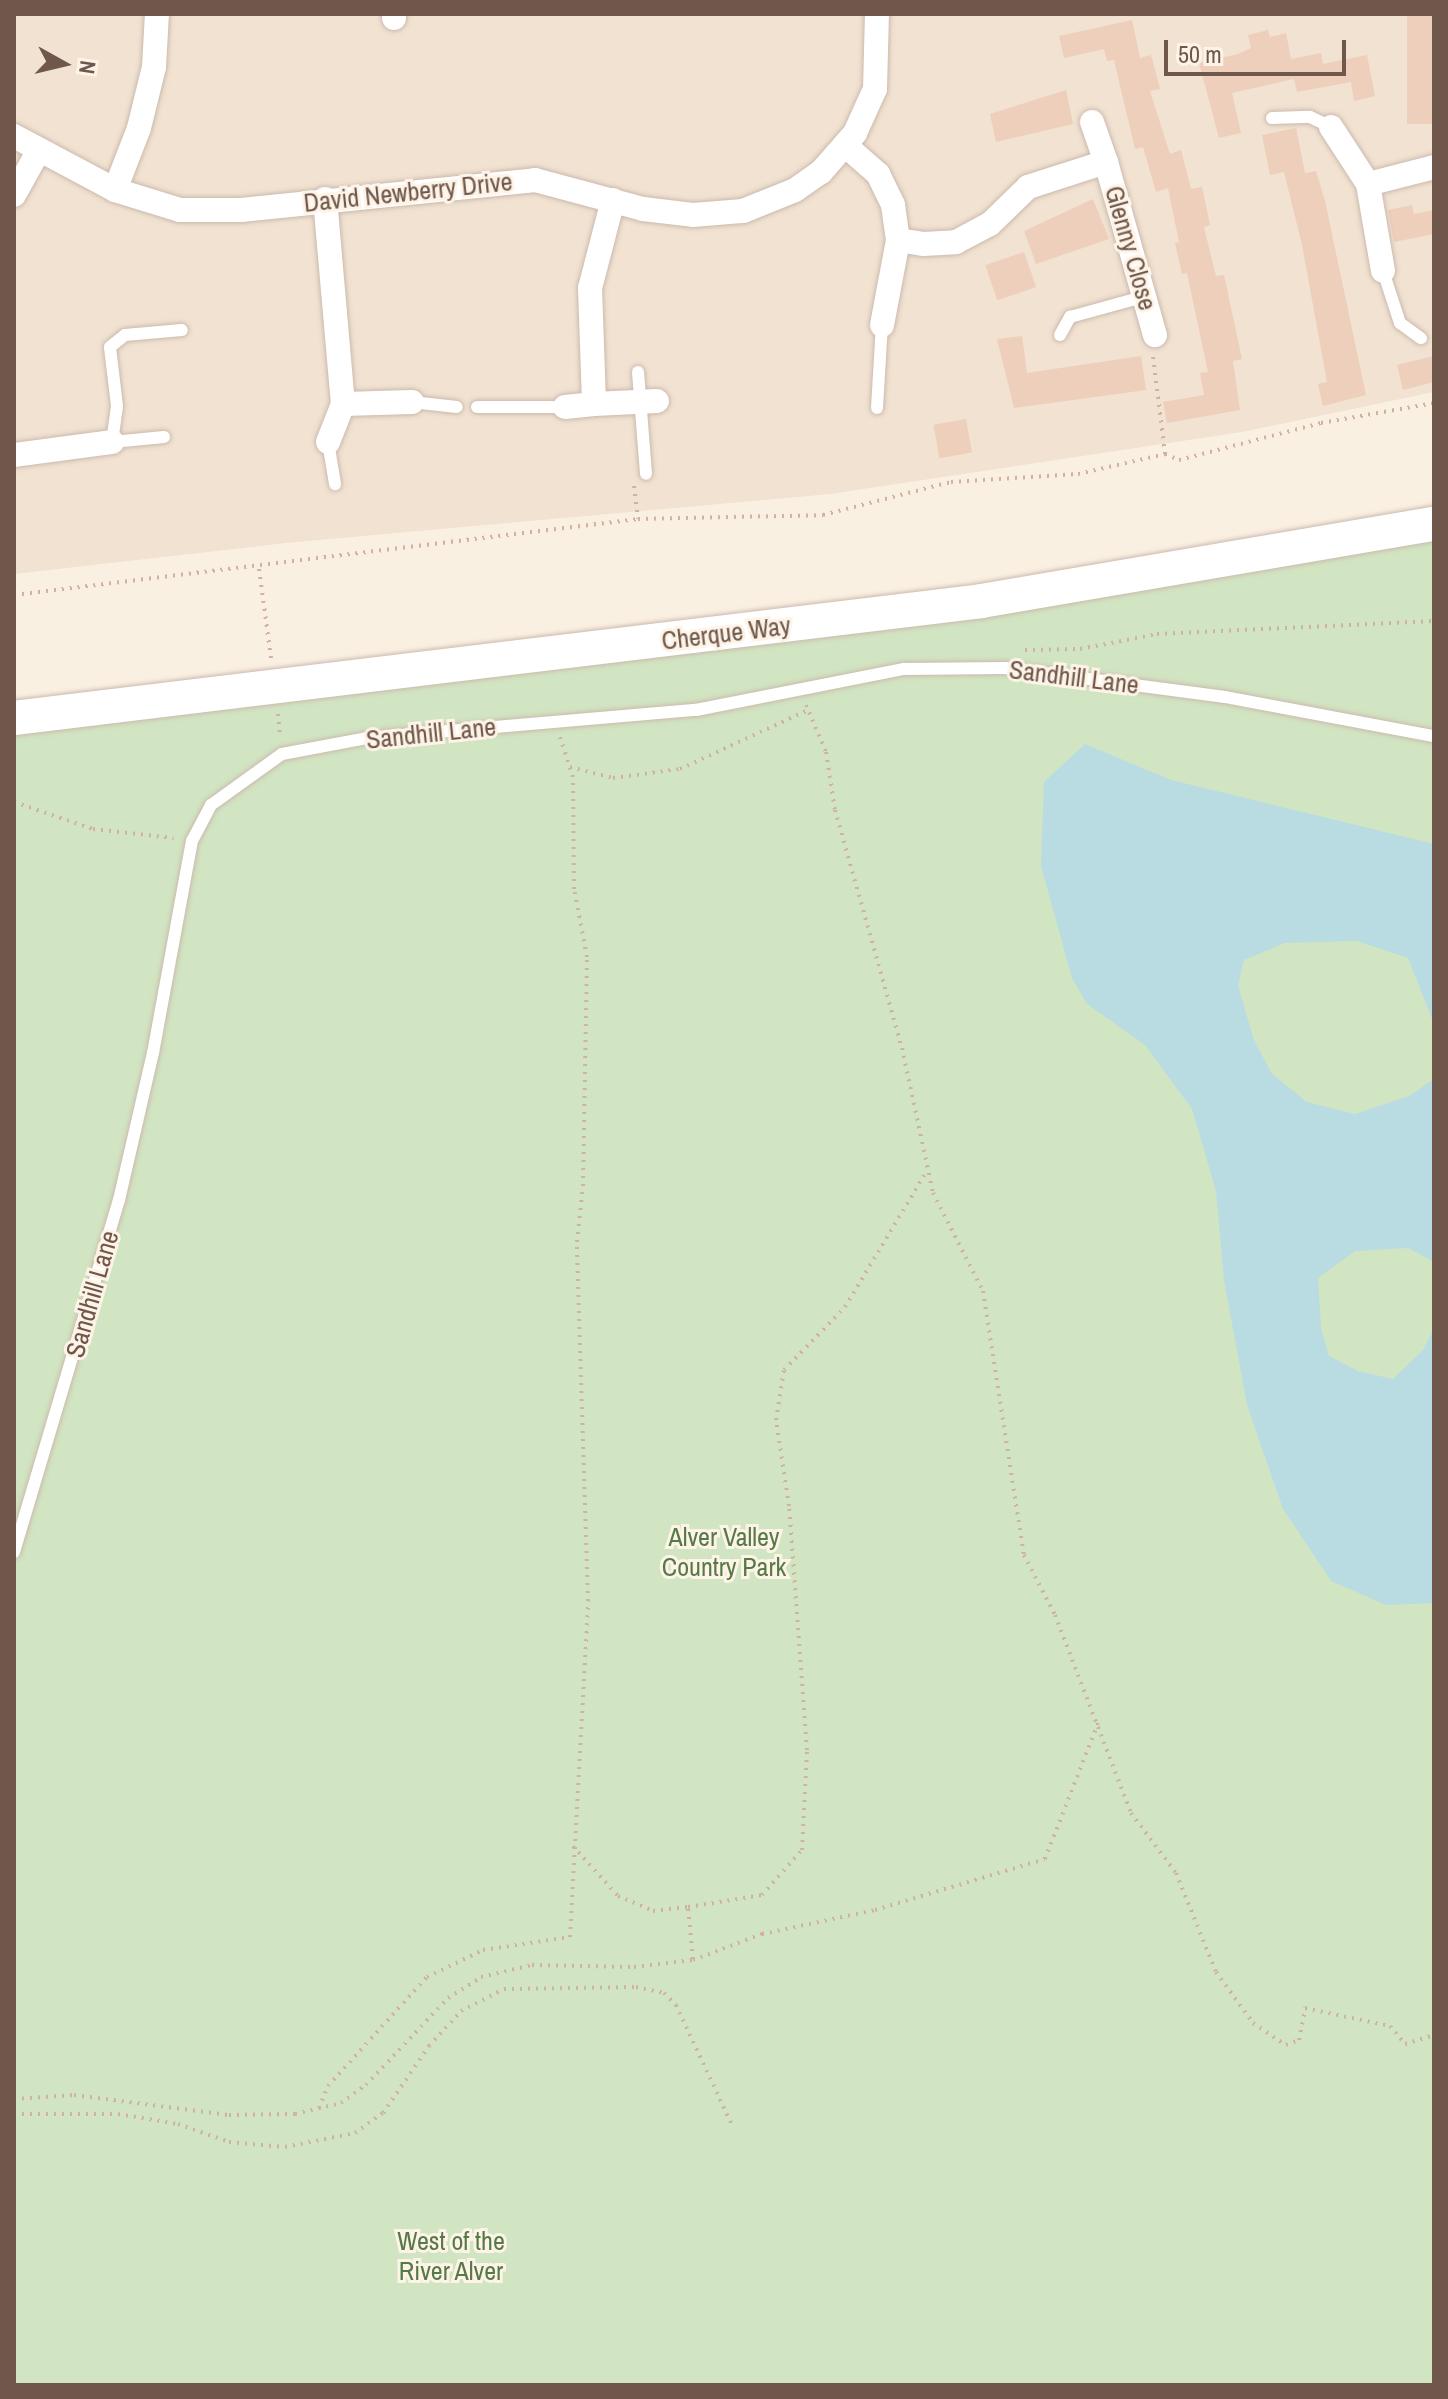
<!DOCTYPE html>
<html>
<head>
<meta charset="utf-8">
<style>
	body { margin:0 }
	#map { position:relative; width:1448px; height:2399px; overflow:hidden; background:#faf0e2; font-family:"Archivo Narrow",sans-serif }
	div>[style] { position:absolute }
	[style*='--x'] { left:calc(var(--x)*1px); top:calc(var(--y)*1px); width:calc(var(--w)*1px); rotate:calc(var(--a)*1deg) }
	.residential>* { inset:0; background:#f1e2d1 }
	.green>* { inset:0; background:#d1e5c2 }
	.water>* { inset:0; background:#b8dce1 }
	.building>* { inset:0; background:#edcfbc; transform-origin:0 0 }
	.path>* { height:4px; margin-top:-2px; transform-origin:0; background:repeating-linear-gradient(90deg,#d1b2a0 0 2px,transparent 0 8px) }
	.roads { filter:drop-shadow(0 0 2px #ccbaad) drop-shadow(0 0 2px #ccbaad) }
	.lane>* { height:12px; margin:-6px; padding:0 6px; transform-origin:6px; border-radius:6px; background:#fff }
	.street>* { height:24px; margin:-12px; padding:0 12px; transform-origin:12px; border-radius:12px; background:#fff }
	.secondary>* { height:34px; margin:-17px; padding:0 17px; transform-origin:17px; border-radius:17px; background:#fff }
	span { translate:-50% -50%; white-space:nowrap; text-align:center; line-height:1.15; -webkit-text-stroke:6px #fdf4e7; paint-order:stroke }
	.street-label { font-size:26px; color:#6f574b }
	.park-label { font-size:26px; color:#567a47 }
	.frame { position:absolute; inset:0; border:16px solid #6f574b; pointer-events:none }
	.north { position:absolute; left:24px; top:24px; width:80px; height:80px; -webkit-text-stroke:6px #fdf4e7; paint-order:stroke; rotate:98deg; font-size:22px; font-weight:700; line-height:32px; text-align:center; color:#6f574b }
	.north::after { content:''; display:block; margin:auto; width:28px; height:36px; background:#6f574b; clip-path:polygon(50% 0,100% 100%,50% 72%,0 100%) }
	.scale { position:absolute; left:1164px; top:40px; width:182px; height:36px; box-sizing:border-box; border:4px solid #6f574b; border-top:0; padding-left:10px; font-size:24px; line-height:28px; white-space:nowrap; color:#6f574b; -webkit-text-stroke:6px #fdf4e7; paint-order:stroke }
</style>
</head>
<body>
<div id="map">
	<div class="residential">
		<i style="clip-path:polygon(14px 14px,1434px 14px,1434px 392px,1242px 432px,830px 494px,286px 543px,14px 574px)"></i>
	</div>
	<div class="green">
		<i style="clip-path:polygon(1434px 542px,1434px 2385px,14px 2385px,14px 718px,1218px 562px)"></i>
	</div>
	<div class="water">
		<i style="clip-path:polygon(1085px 744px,1171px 780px,1434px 844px,1434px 1024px,1408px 958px,1357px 941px,1285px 943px,1244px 960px,1238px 986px,1254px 1040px,1272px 1074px,1307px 1102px,1355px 1114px,1409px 1096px,1434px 1079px,1434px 1262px,1408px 1248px,1355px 1251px,1318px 1278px,1321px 1328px,1329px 1356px,1358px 1371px,1393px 1379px,1423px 1350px,1434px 1329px,1434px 1603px,1386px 1605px,1331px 1581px,1283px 1509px,1247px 1405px,1224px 1280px,1216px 1191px,1192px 1109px,1145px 1045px,1087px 1004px,1072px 978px,1041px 866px,1044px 782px)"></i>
	</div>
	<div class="building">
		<i style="left:1407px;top:14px;width:27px;height:110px"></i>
		<i style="clip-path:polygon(1132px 20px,1140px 58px,1151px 55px,1160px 89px,1150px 91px,1170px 154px,1181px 150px,1191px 189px,1202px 187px,1210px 225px,1204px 227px,1216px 276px,1224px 275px,1242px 359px,1233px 361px,1240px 410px,1167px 423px,1163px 402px,1204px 395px,1200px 373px,1208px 372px,1187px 273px,1182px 274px,1175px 243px,1179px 242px,1168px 188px,1156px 192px,1143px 147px,1135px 149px,1114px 60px,1107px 61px,1104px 49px,1064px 58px,1059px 36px)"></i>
		<i style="clip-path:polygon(1268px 30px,1270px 37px,1286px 33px,1291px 59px,1321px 53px,1323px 64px,1367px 55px,1375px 96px,1354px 101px,1351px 82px,1297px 92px,1294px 79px,1232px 93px,1241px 133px,1219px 138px,1199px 63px,1238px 54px,1251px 48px,1248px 35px)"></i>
		<i style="clip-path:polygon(1066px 90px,1073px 124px,996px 142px,990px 114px)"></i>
		<i style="clip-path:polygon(1296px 128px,1305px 173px,1316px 171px,1325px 201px,1366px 395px,1323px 406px,1318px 384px,1327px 382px,1302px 245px,1284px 172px,1270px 175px,1262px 135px)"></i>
		<i style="clip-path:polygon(1093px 199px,1109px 239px,1036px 264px,1024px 231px)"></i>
		<i style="clip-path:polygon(1412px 205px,1414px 214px,1434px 210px,1434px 234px,1394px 242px,1388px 210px)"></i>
		<i style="left:1024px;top:252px;width:37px;height:41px;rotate:71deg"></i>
		<i style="clip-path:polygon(1022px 336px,1027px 373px,1141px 356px,1146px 390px,1014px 408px,997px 339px)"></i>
		<i style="clip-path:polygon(1434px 356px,1434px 382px,1403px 390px,1397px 365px)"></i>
		<i style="left:966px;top:419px;width:34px;height:33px;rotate:80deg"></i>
	</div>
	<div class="path">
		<i style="--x:1153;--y:357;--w:98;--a:82.9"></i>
		<i style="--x:634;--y:486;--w:33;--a:83"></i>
		<i style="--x:259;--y:569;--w:90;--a:82.3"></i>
		<i style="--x:14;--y:595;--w:629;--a:-6.94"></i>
		<i style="--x:638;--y:519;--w:185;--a:-1.2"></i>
		<i style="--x:823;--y:515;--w:132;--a:-14.5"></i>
		<i style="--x:951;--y:482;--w:127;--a:-3.6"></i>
		<i style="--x:1078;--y:474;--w:89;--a:-12.9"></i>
		<i style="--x:1165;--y:454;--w:15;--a:23"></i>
		<i style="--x:1179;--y:460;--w:147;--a:-14.6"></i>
		<i style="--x:1321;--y:423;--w:115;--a:-10"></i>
		<i style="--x:1025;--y:650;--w:55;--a:-1"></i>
		<i style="--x:1080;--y:649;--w:78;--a:-11"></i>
		<i style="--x:1157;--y:634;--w:277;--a:-2.7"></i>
		<i style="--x:806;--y:705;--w:51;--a:66.9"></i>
		<i style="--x:826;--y:752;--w:59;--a:81.2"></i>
		<i style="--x:835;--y:810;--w:247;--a:74.3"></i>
		<i style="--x:902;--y:1048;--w:148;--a:77.9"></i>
		<i style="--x:933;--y:1193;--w:110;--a:63"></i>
		<i style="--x:983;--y:1291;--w:267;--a:81.2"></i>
		<i style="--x:1024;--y:1555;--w:68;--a:62.7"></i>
		<i style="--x:1055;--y:1615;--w:212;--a:69"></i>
		<i style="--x:1131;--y:1813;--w:75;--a:53.1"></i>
		<i style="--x:1176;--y:1873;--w:107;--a:68"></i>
		<i style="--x:1216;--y:1972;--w:63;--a:54"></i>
		<i style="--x:1253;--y:2023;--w:40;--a:34"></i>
		<i style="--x:1286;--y:2045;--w:14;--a:-21"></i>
		<i style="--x:1299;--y:2040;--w:33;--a:-79"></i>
		<i style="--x:1305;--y:2008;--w:87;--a:12"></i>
		<i style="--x:1390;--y:2026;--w:23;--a:50"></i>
		<i style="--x:1405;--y:2044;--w:30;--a:-17"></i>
		<i style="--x:278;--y:714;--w:23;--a:85"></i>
		<i style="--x:570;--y:767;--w:44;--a:14.3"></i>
		<i style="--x:613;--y:778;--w:68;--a:-7.7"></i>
		<i style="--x:680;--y:769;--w:141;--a:-24.7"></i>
		<i style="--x:14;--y:802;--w:83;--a:18.9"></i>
		<i style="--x:93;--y:829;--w:81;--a:6.3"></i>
		<i style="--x:573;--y:1846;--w:67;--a:48"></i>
		<i style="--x:618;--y:1896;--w:38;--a:23"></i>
		<i style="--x:653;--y:1911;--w:35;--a:-7"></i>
		<i style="--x:693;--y:1959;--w:52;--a:-95.5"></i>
		<i style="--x:688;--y:1907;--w:75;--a:-9.2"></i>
		<i style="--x:762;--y:1895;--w:60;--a:-48.4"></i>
		<i style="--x:802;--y:1850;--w:100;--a:-87.1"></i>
		<i style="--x:807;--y:1750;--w:245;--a:-94.2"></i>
		<i style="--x:789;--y:1506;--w:87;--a:-98.6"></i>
		<i style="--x:776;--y:1420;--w:51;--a:-80.9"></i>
		<i style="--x:784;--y:1370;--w:88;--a:-45.9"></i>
		<i style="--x:845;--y:1307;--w:157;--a:-59"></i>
		<i style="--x:14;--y:2099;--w:60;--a:-3.8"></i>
		<i style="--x:74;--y:2095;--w:156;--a:7.4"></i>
		<i style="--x:229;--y:2115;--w:66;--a:-0.9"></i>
		<i style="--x:295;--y:2114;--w:47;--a:-13.4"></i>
		<i style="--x:341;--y:2103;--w:31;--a:-36"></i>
		<i style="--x:366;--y:2085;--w:120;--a:-46.7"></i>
		<i style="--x:448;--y:1998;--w:39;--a:-32"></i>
		<i style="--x:481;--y:1977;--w:52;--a:-13.2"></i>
		<i style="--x:532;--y:1965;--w:102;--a:1.1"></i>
		<i style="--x:634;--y:1967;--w:59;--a:-6.8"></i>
		<i style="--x:693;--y:1960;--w:74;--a:-20.6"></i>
		<i style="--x:762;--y:1934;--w:116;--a:-12"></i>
		<i style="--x:875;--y:1910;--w:177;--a:-16.7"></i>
		<i style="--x:1045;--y:1859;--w:146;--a:-68.7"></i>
		<i style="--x:319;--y:2108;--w:24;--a:-68"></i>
		<i style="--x:328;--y:2086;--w:147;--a:-47.8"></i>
		<i style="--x:427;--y:1977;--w:62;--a:-25.7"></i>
		<i style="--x:483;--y:1950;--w:88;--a:-8.5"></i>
		<i style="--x:570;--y:1937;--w:336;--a:-86.9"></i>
		<i style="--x:588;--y:1601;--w:359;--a:-91.8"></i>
		<i style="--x:577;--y:1242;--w:56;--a:-83.9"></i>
		<i style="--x:583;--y:1186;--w:229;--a:-89"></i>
		<i style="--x:587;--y:957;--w:69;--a:-100.8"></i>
		<i style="--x:574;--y:889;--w:112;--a:-90.5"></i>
		<i style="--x:573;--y:777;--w:42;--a:-108"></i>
		<i style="--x:14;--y:2114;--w:104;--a:0"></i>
		<i style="--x:118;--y:2114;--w:61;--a:9.5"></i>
		<i style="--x:178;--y:2124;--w:54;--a:19.4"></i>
		<i style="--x:229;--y:2142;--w:56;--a:5.1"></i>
		<i style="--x:285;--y:2147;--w:71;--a:-11.3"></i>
		<i style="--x:355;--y:2133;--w:34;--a:-36"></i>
		<i style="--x:383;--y:2113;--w:81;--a:-55.5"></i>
		<i style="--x:429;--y:2046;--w:47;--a:-47.6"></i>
		<i style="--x:461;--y:2011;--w:48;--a:-27.1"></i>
		<i style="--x:504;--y:1989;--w:132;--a:-0.9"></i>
		<i style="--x:636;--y:1987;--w:29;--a:12"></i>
		<i style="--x:664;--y:1993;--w:17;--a:45"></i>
		<i style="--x:676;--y:2005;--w:135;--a:65"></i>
	</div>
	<div class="roads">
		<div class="lane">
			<i style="--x:1272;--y:118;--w:38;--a:-2"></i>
			<i style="--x:1310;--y:117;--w:23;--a:25"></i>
			<i style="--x:1383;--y:271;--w:55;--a:71.9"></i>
			<i style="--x:1400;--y:323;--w:26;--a:36"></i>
			<i style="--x:1060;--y:335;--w:21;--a:-61"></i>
			<i style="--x:1070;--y:317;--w:79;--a:-15.4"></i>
			<i style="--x:638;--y:372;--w:102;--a:85.5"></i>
			<i style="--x:412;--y:402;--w:45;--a:6.3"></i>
			<i style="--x:477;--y:407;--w:88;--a:0"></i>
			<i style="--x:877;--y:408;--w:83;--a:-86.6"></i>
			<i style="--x:164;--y:437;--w:52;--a:174.5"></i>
			<i style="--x:112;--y:442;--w:36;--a:-82"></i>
			<i style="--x:117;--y:406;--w:59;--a:-96.8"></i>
			<i style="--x:110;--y:347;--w:19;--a:-39"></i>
			<i style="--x:125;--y:335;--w:57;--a:-5"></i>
			<i style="--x:328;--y:442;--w:43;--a:80.5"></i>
			<i style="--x:14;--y:1552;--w:367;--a:-73.4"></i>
			<i style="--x:119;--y:1200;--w:151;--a:-77"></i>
			<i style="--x:153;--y:1053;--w:216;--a:-79.6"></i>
			<i style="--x:192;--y:841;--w:41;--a:-62.2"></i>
			<i style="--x:211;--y:805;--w:87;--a:-35.7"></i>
			<i style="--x:282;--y:754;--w:86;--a:-10.7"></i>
			<i style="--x:367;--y:738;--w:330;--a:-4.9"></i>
			<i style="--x:696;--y:710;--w:212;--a:-11.2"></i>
			<i style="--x:904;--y:669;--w:101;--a:-0.6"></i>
			<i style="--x:1005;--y:668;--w:222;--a:7.5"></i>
			<i style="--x:1225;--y:697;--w:213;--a:10.6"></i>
		</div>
		<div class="street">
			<i style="--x:394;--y:18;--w:4;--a:-90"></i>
			<i style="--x:1092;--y:122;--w:42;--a:70.7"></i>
			<i style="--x:1331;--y:127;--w:68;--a:57"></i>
			<i style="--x:1368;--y:184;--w:88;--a:80.2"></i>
			<i style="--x:14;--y:136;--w:115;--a:28.1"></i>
			<i style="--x:115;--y:190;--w:68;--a:17.1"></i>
			<i style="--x:180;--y:210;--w:61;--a:0"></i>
			<i style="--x:241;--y:210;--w:296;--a:-5.8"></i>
			<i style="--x:535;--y:180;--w:112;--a:15"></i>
			<i style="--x:643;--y:209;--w:50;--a:6.8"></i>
			<i style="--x:693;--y:215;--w:50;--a:-4.6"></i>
			<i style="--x:743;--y:211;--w:56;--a:-22"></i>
			<i style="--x:795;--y:190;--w:32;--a:-35"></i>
			<i style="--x:821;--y:172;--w:52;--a:-48.9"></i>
			<i style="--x:855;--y:133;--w:48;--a:-65.6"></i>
			<i style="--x:875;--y:89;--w:75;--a:-88.5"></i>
			<i style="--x:846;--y:146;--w:43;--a:41.2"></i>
			<i style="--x:878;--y:174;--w:34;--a:64"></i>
			<i style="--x:893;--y:205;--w:35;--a:82"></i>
			<i style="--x:898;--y:240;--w:25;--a:9"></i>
			<i style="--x:923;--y:244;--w:33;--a:-3"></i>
			<i style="--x:956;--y:242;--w:38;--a:-28"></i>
			<i style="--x:990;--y:224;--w:53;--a:-44.2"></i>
			<i style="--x:1028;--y:187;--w:82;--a:-17.8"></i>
			<i style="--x:1106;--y:162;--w:180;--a:74.2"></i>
			<i style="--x:1368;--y:184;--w:68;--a:-14.4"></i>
			<i style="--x:115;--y:190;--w:66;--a:-68.8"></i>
			<i style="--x:139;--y:128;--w:63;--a:-76.2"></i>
			<i style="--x:154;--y:67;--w:53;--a:-86.8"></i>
			<i style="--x:14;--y:195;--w:51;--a:-60.9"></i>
			<i style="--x:325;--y:199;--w:206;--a:85"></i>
			<i style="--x:343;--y:404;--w:69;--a:-1.7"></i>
			<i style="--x:613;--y:200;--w:91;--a:104.6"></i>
			<i style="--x:590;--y:288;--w:116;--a:88"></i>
			<i style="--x:594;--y:404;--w:63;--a:-2.7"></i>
			<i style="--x:882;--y:325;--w:86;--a:-79.3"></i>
			<i style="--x:565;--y:407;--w:29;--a:-6"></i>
			<i style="--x:328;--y:442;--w:41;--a:-68.5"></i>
			<i style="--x:14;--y:455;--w:99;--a:-7.6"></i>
		</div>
		<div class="secondary">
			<i style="--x:14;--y:718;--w:975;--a:-6.89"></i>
			<i style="--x:982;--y:601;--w:459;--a:-9.7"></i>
		</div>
	</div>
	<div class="street-label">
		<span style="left:408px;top:192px;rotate:-6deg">David Newberry Drive</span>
		<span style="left:1131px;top:248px;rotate:74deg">Glenny Close</span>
		<span style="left:726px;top:633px;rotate:-7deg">Cherque Way</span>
		<span style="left:1074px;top:677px;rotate:7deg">Sandhill Lane</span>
		<span style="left:431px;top:733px;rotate:-6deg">Sandhill Lane</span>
		<span style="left:92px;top:1294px;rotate:-74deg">Sandhill Lane</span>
	</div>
	<div class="park-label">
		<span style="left:724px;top:1552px">Alver Valley<br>Country Park</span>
		<span style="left:451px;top:2256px">West of the<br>River Alver</span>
	</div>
	<div class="frame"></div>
	<div class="north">N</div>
	<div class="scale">50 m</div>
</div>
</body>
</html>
